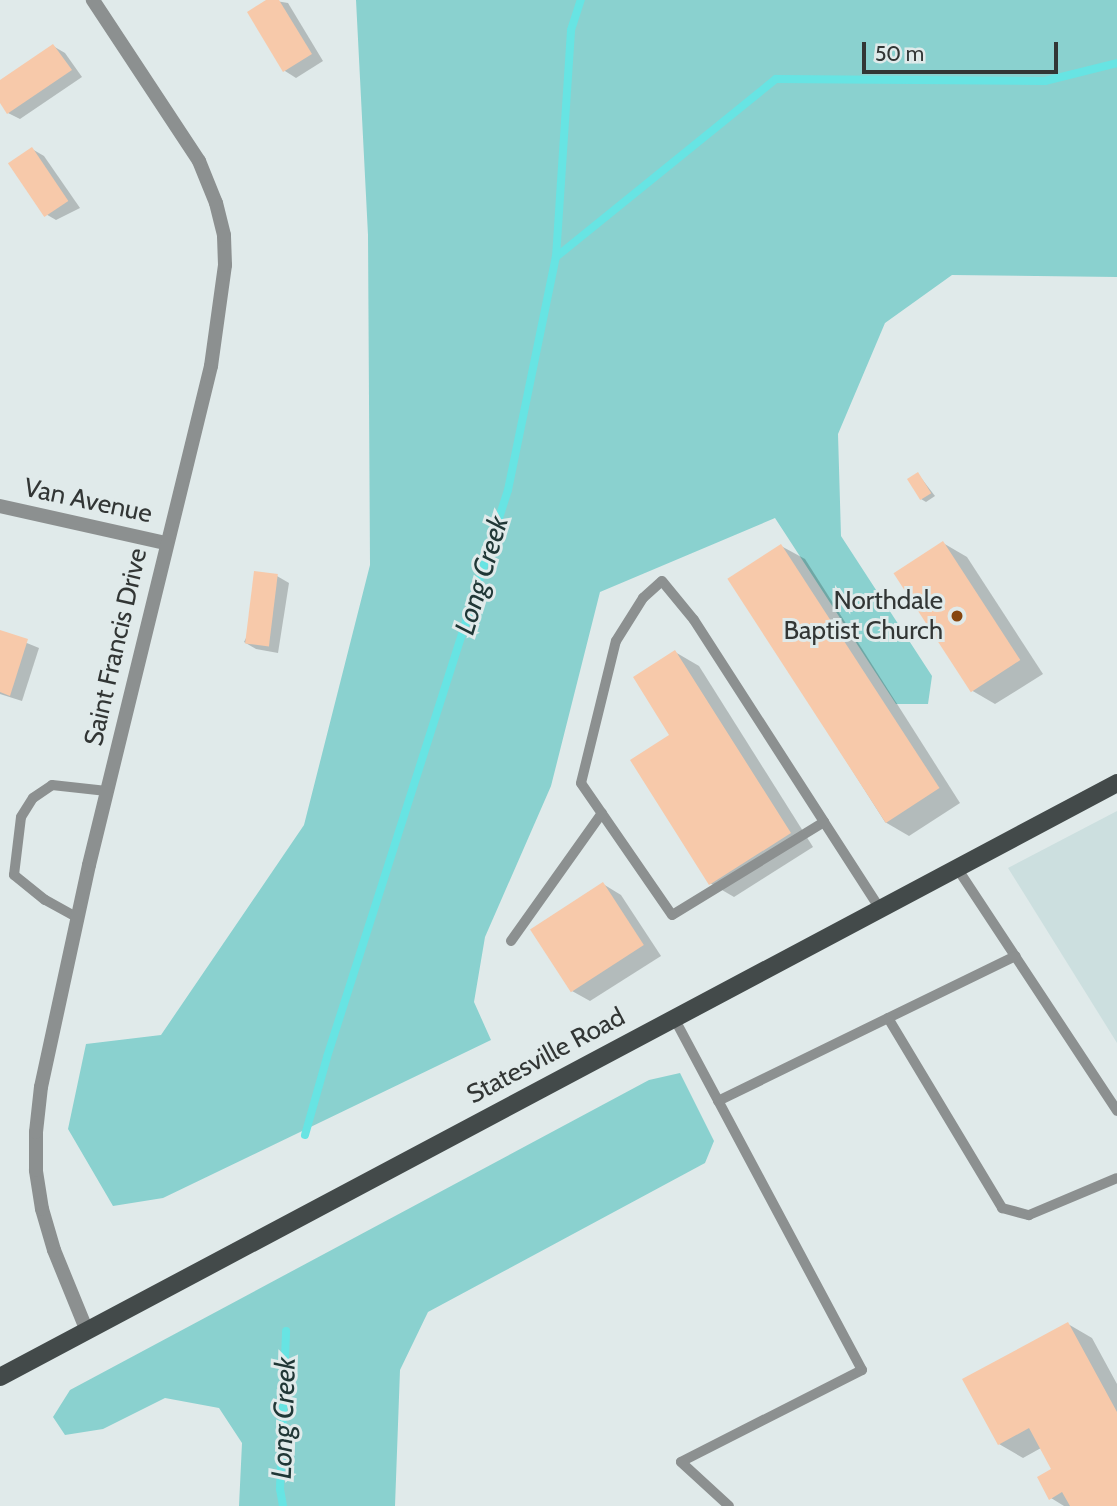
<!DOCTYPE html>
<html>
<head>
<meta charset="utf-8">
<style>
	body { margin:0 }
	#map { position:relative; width:1117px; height:1506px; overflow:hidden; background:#e0eaea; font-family:Cabin,sans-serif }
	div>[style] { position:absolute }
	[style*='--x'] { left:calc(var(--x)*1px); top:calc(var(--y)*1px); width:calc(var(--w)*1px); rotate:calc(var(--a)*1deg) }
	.built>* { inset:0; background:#ccdfdf }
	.green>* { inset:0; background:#8ad1cf }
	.shadow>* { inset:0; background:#0003 }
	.stream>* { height:8px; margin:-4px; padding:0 4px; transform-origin:4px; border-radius:4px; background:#67e4e3 }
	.building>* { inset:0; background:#f7c9aa; transform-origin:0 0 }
	.service>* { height:10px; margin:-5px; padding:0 5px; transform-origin:5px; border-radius:5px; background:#8c9090 }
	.minor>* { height:14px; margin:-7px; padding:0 7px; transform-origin:7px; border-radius:7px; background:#8c9090 }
	.primary>* { height:18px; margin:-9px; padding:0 9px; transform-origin:9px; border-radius:9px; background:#434a4a }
	.dots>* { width:19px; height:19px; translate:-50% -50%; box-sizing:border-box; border:4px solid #e0eaea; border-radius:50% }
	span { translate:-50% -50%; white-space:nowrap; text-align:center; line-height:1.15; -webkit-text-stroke:6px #e0eaea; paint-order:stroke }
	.street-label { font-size:26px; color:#323635 }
	.poi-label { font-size:26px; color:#323635 }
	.right { translate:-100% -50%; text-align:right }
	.water-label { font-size:28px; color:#203736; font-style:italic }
	.scale { position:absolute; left:862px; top:42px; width:196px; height:32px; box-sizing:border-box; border:4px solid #323635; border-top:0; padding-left:9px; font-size:21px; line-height:24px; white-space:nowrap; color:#323635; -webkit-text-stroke:5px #e0eaea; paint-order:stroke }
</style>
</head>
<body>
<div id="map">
	<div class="built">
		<i style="clip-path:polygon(1117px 811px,1117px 1043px,1008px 868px)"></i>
	</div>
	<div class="green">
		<i style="clip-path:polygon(356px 0,1117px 0,1117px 277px,952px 275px,885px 323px,838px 434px,841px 536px,932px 676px,928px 704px,896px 704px,775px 518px,600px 592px,551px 786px,485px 937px,474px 1002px,491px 1040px,163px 1198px,113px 1206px,68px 1129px,86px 1044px,161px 1035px,304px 825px,370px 565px,368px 235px)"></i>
		<i style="clip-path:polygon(680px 1073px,714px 1141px,705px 1163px,428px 1312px,400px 1370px,395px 1506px,239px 1506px,242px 1443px,219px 1408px,165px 1398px,103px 1429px,65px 1435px,53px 1417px,70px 1390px,649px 1080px)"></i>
	</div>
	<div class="shadow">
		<i style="clip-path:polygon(270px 0,288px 3px,323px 61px,296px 78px,285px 71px)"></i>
		<i style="clip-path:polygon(53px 46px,65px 53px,82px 77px,20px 119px,8px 113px,0 100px,0 82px)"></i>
		<i style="clip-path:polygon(32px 149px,44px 156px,80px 208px,56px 220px,44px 213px)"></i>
		<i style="clip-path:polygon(918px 474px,935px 496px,926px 502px,921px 499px)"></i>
		<i style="clip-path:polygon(943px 543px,967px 557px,1043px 674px,995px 704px,971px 690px)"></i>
		<i style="clip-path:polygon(781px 546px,805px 559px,960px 803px,909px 836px,885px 822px,730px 578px)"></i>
		<i style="clip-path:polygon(277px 576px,289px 583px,278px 653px,256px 649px,244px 642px)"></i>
		<i style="clip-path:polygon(0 632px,39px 648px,22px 701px,0 694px)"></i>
		<i style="clip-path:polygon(675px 652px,699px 666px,813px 847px,734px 897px,710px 883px)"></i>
		<i style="clip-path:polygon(603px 884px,621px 895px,661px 956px,590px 1001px,572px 991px)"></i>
		<i style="clip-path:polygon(1068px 1324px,1092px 1338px,1117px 1384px,1117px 1506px,1064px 1506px,1051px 1498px,1053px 1470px,1041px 1448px,1023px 1458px,999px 1444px)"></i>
	</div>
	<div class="stream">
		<i style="--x:556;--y:257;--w:283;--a:-39"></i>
		<i style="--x:776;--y:79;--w:269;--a:0.4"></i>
		<i style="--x:1045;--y:81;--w:74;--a:-14"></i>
		<i style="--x:305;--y:1135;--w:81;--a:-74.2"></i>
		<i style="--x:327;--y:1057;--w:595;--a:-72.3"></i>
		<i style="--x:508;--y:490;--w:238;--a:-78.4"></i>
		<i style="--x:556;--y:257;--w:227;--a:-86.2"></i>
		<i style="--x:571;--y:30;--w:32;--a:-72"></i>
		<i style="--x:283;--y:1506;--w:17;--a:-100"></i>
		<i style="--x:280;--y:1489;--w:158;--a:-87.8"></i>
	</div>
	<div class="building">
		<i style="clip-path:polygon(266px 0,279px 0,312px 54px,283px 72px,247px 12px)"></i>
		<i style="clip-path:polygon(53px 44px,72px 70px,7px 114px,0 103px,0 80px)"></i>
		<i style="left:32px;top:147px;width:65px;height:29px;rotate:56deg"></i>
		<i style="left:918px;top:472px;width:25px;height:13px;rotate:58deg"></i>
		<i style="left:943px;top:541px;width:142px;height:59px;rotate:57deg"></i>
		<i style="left:781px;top:544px;width:291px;height:64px;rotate:57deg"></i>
		<i style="left:254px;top:571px;width:24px;height:73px;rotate:7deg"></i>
		<i style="clip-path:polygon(0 630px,28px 639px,10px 696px,0 692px)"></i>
		<i style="clip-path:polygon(675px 650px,791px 833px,709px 885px,630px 760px,669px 735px,633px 677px)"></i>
		<i style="left:603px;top:882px;width:75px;height:87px;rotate:57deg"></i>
		<i style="clip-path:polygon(1068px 1322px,1117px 1412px,1117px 1506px,1070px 1506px,1062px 1492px,1049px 1500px,1037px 1477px,1051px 1469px,1029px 1428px,998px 1445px,962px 1379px)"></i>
	</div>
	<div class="service">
		<i style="--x:824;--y:822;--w:178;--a:148.5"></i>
		<i style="--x:672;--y:915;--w:160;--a:-124.6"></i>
		<i style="--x:581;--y:783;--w:146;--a:-76.2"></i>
		<i style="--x:616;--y:641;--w:51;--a:-57.9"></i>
		<i style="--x:643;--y:598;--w:25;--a:-42"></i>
		<i style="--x:662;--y:581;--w:50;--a:50.6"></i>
		<i style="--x:694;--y:620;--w:240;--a:57.2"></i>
		<i style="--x:824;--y:822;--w:103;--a:57.2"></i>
		<i style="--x:957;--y:868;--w:291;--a:56.6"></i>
		<i style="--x:78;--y:918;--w:38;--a:-151"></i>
		<i style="--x:45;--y:900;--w:40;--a:-141"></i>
		<i style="--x:14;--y:875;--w:58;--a:-83.1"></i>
		<i style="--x:21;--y:817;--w:22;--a:-58"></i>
		<i style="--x:33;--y:798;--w:23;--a:-34"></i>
		<i style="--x:52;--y:785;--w:55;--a:6.2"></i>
		<i style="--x:511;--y:941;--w:157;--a:-54.6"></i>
		<i style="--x:674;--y:1018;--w:399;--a:61.9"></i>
		<i style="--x:862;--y:1370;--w:203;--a:153.1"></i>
		<i style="--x:681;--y:1462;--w:65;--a:42.5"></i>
		<i style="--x:888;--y:1018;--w:222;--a:59"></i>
		<i style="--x:1002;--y:1208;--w:28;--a:15"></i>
		<i style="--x:1029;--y:1215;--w:95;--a:-22.8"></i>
		<i style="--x:718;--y:1101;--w:331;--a:-26"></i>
	</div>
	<div class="minor">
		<i style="--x:0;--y:506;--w:170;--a:12.6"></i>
		<i style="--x:87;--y:1331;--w:87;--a:-112.2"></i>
		<i style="--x:54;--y:1250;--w:43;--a:-106.3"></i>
		<i style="--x:42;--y:1209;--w:39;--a:-99"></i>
		<i style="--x:36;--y:1170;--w:38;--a:-90"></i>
		<i style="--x:36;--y:1132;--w:45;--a:-83.7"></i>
		<i style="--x:41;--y:1087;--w:227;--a:-77.8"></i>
		<i style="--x:89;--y:865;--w:514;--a:-76.26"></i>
		<i style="--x:211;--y:366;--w:102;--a:-82.1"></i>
		<i style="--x:225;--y:265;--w:30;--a:-92"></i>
		<i style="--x:224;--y:235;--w:33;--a:-104"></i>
		<i style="--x:216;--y:203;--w:45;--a:-112"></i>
		<i style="--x:199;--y:161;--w:193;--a:-123.4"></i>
	</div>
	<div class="primary">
		<i style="--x:0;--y:1377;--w:1265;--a:-28"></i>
	</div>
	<div class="dots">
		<i style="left:957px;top:616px;background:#86460f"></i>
	</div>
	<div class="street-label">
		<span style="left:88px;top:501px;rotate:12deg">Van Avenue</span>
		<span style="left:116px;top:647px;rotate:-77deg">Saint Francis Drive</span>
		<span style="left:546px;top:1056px;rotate:-28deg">Statesville Road</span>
	</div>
	<div class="poi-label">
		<span class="right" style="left:943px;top:616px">Northdale<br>Baptist Church</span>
	</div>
	<div class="water-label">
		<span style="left:481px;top:575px;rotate:-73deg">Long Creek</span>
		<span style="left:283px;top:1418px;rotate:-88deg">Long Creek</span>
	</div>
	<div class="scale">50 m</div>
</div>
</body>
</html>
